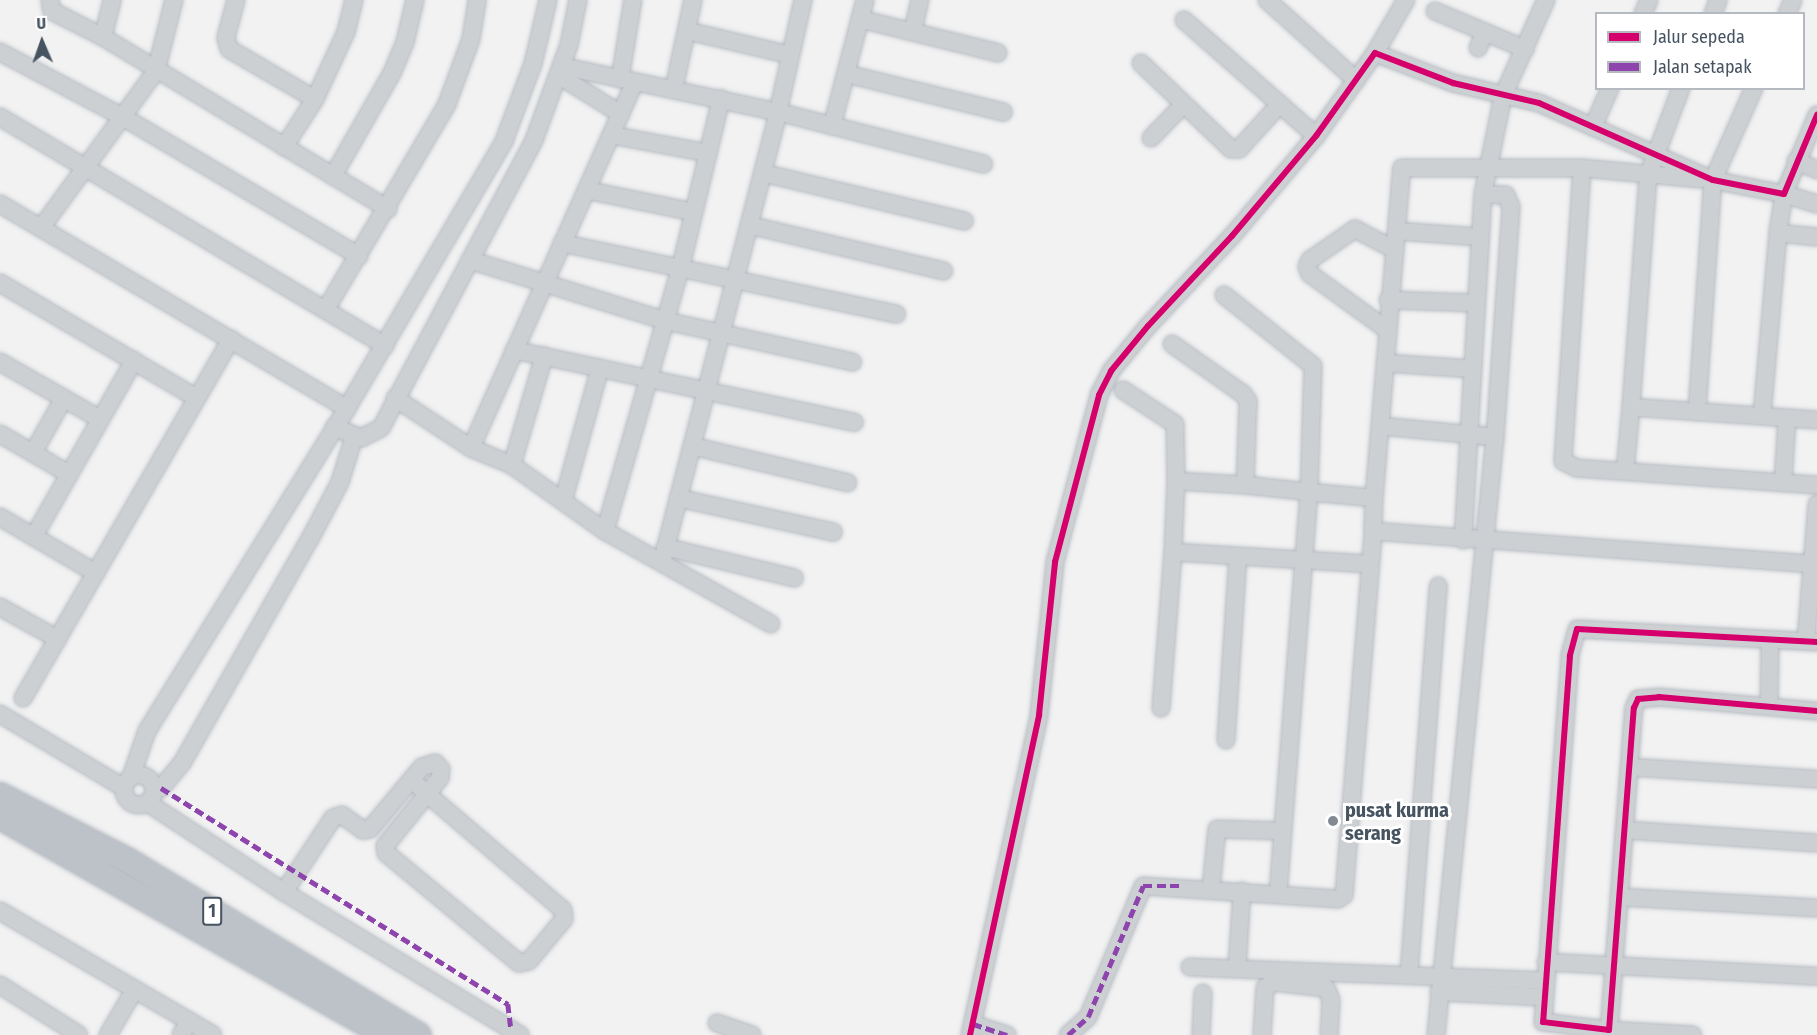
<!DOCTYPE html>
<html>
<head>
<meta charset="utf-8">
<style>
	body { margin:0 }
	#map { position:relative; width:1817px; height:1035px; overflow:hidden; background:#f2f2f2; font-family:"Fira Sans Condensed",sans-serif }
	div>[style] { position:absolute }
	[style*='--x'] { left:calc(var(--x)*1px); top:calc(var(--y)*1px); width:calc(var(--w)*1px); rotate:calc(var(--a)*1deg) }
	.roads { filter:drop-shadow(0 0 2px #b6bbc2) drop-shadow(0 0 2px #b6bbc2) }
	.minor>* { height:16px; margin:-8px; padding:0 8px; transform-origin:8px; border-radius:8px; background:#cdd0d3 }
	.minor>.ring { margin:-8px; padding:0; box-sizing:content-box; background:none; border:16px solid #cdd0d3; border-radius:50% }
	.highway>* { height:24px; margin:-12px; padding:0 12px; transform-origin:12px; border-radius:12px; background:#bdc2c9 }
	.quiet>* { height:4.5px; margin-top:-2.25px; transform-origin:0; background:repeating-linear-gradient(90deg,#8e44ad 0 9px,transparent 0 13.5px) }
	.cycleway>* { height:6px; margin:-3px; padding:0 3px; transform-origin:3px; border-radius:3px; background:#d6006c }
	.dots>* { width:16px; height:16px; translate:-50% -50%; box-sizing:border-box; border:3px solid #fff; border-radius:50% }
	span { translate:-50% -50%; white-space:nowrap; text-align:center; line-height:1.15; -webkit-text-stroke:6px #fff; paint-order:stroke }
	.shield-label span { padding:2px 4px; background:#fff; border:2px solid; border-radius:4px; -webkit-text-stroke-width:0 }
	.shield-label { font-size:18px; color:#465361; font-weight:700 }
	.poi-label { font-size:20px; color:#465361; font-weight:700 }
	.left { translate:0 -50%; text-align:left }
	.legend { position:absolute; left:1595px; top:12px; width:210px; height:78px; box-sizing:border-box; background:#fff; border:2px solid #b5bac0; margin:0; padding:8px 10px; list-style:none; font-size:18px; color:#465361 }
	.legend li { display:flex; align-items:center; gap:12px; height:30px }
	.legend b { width:30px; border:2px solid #b5bac0 }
	.north { position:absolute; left:12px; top:12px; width:60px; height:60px; -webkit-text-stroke:4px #fff; paint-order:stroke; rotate:358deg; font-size:16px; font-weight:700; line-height:24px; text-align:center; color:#465361 }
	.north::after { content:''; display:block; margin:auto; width:21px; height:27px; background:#465361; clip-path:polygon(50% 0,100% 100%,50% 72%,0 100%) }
</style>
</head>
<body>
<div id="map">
	<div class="roads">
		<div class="minor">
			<i style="--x:50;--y:0;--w:11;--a:80"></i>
			<i style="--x:52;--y:11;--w:57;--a:27"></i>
			<i style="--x:103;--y:37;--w:333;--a:31.1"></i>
			<i style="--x:236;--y:0;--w:39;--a:105"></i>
			<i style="--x:226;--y:38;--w:11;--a:75"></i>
			<i style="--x:229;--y:49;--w:99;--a:30.2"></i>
			<i style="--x:1267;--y:0;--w:120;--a:42"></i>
			<i style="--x:1435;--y:11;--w:98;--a:22.9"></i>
			<i style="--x:1643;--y:14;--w:15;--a:-67"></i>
			<i style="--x:1713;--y:14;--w:15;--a:-70"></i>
			<i style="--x:1787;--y:14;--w:15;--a:-67"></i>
			<i style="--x:860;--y:19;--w:142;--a:13.8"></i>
			<i style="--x:1184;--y:20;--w:176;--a:41.3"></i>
			<i style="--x:913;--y:30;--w:31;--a:-77"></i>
			<i style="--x:688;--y:31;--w:105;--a:13.2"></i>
			<i style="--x:103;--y:37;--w:38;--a:-76"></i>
			<i style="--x:1478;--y:48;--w:17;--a:-66"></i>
			<i style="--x:0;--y:52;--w:139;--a:27.9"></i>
			<i style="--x:123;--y:117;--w:274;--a:30.5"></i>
			<i style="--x:1375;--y:53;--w:61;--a:-59.7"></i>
			<i style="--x:1141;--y:63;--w:124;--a:43.7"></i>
			<i style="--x:1231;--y:149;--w:8;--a:0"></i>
			<i style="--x:1239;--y:149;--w:61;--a:-47.7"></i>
			<i style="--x:561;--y:66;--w:222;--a:12"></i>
			<i style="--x:778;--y:112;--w:212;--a:14.2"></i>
			<i style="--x:847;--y:74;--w:161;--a:13.7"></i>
			<i style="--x:558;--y:75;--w:74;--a:31.8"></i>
			<i style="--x:620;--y:79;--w:80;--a:-80.7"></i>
			<i style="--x:674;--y:88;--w:90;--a:-77.8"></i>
			<i style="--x:1681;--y:88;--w:94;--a:110.6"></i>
			<i style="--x:1648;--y:176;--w:232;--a:94.2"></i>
			<i style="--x:1631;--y:407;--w:186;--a:4"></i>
			<i style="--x:0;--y:117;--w:448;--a:30.7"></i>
			<i style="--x:832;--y:126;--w:130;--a:-75.3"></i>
			<i style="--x:1593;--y:127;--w:43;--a:-66.4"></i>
			<i style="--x:611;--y:135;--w:99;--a:10.5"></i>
			<i style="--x:1151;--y:138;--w:46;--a:-45.9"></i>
			<i style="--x:284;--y:147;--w:57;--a:-57.1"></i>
			<i style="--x:315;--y:99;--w:74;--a:-65.2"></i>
			<i style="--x:346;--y:32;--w:33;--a:-76"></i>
			<i style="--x:1796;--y:161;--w:23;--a:23"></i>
			<i style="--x:1582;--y:168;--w:294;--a:93.7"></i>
			<i style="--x:1563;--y:461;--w:16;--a:27"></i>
			<i style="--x:1577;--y:468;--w:241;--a:4.1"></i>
			<i style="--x:763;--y:173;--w:207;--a:13.4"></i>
			<i style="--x:333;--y:176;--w:119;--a:-60.2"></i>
			<i style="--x:392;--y:73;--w:34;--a:-67"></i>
			<i style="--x:405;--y:42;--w:43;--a:-76.6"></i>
			<i style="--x:586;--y:190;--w:109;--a:11.6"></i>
			<i style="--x:0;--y:204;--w:403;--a:30.5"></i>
			<i style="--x:1817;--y:204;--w:34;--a:-163"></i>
			<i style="--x:1784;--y:194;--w:39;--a:99"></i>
			<i style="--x:1778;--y:233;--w:39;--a:6"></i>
			<i style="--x:749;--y:225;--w:200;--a:13.3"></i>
			<i style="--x:41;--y:228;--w:195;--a:-53.8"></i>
			<i style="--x:156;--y:71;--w:73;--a:-75.8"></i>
			<i style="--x:1397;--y:231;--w:83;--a:4.1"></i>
			<i style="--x:562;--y:243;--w:342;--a:12"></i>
			<i style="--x:470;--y:260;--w:205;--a:17.3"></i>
			<i style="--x:666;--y:321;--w:191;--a:12.4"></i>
			<i style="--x:0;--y:283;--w:228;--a:30.3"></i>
			<i style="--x:1224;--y:295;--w:114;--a:38.6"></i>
			<i style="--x:1313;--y:366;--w:126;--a:91.8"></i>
			<i style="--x:1309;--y:492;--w:65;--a:5.3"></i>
			<i style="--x:1374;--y:498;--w:33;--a:92"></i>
			<i style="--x:1373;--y:531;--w:445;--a:4.3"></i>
			<i style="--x:1388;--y:300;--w:87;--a:2"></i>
			<i style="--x:326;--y:309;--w:238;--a:-59.4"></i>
			<i style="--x:447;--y:104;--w:69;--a:-69.7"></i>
			<i style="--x:471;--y:39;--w:39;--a:-81"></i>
			<i style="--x:1386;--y:329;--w:94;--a:-144.1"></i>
			<i style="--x:1310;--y:274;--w:8;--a:-113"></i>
			<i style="--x:1307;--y:267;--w:8;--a:-67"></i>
			<i style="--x:1310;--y:260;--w:55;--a:-34.6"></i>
			<i style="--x:1355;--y:229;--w:45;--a:27.7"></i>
			<i style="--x:1172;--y:344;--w:87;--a:35.2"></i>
			<i style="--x:1243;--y:394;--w:9;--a:54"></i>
			<i style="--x:1248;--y:401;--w:84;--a:92"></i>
			<i style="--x:1245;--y:485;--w:64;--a:6.2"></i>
			<i style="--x:1309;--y:492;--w:401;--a:94.4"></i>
			<i style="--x:514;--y:350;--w:348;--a:12"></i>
			<i style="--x:0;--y:362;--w:115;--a:29.7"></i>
			<i style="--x:1385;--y:363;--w:88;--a:3.9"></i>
			<i style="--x:1123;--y:390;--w:62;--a:33.2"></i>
			<i style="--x:1175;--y:424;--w:57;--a:89"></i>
			<i style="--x:1176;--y:481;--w:69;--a:3.3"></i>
			<i style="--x:395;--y:398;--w:91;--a:33.3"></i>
			<i style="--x:471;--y:448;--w:44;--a:22.5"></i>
			<i style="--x:512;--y:465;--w:114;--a:35.4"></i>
			<i style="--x:605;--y:531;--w:190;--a:29.3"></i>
			<i style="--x:1697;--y:412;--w:233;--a:-86.1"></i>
			<i style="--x:1713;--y:180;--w:101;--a:-66"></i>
			<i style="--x:1762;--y:416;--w:184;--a:-85"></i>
			<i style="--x:1381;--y:426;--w:115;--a:5.5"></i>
			<i style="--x:334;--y:427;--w:29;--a:22"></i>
			<i style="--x:361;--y:438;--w:22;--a:-27"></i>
			<i style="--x:381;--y:428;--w:326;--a:-62"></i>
			<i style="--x:534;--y:140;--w:101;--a:-69.8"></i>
			<i style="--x:569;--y:45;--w:46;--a:-78.7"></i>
			<i style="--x:0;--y:434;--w:80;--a:30.1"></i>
			<i style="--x:692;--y:446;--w:160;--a:13.3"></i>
			<i style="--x:471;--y:448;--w:401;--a:-65.9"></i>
			<i style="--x:33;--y:453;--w:63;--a:-60.6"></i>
			<i style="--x:512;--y:465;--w:114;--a:-73.6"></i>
			<i style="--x:1625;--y:471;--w:64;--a:-84.6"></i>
			<i style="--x:1176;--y:481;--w:71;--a:92.4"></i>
			<i style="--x:1173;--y:552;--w:197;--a:3.5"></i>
			<i style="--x:1783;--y:483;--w:65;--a:-86.5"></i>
			<i style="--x:564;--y:498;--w:135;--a:-74.5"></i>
			<i style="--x:678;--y:498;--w:159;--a:12.4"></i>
			<i style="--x:1374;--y:498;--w:331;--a:-85.2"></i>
			<i style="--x:1402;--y:168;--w:180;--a:0"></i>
			<i style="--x:1582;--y:168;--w:119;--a:5.3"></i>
			<i style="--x:0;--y:517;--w:111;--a:30.3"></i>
			<i style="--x:605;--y:531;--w:276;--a:-74"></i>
			<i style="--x:681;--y:266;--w:172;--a:-76.5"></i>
			<i style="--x:34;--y:536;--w:202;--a:-60.3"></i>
			<i style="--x:1463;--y:540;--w:347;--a:-86.7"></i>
			<i style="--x:1483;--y:194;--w:100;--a:-78.5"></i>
			<i style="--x:1503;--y:96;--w:105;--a:-65.9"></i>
			<i style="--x:665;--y:547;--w:133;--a:13.5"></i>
			<i style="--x:662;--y:562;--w:465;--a:-75.5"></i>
			<i style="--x:778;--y:112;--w:115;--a:-77.4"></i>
			<i style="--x:0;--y:607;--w:66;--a:28.9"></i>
			<i style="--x:1806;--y:641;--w:137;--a:-85.4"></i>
			<i style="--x:1817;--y:642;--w:240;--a:-176.9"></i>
			<i style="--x:1577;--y:629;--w:28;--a:105"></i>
			<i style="--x:1570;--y:656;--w:367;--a:94.2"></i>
			<i style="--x:1543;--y:1022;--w:66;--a:6.9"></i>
			<i style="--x:1609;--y:1030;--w:323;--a:-85.6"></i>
			<i style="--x:1634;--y:708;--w:10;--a:-66"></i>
			<i style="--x:1638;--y:699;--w:21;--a:-5"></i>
			<i style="--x:1659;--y:697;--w:159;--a:5.1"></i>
			<i style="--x:23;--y:698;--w:415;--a:-59.9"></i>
			<i style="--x:1769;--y:706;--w:65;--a:-89.1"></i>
			<i style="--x:1161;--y:708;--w:156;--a:-85.6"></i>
			<i style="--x:0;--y:714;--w:144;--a:30.8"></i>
			<i style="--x:1226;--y:740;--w:184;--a:-86.3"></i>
			<i style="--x:1629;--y:767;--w:188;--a:3.7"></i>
			<i class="ring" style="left:124px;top:775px;width:14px;height:14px"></i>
			<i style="--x:131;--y:777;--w:49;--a:-70.8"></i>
			<i style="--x:147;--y:731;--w:380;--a:-58.2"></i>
			<i style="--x:347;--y:408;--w:310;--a:-59.5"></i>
			<i style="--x:504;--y:141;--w:82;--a:-69.4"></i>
			<i style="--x:533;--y:64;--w:66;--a:-76.8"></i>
			<i style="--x:155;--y:790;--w:6;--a:-18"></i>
			<i style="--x:161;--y:788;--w:33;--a:-50"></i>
			<i style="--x:182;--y:763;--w:260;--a:-60.3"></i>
			<i style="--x:311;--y:537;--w:62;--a:-62.2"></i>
			<i style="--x:340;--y:482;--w:47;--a:-72.7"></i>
			<i style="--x:148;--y:803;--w:163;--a:33.2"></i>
			<i style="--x:284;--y:892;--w:276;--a:31.2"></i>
			<i style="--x:1625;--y:830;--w:192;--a:3.9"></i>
			<i style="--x:1211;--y:888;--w:59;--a:-84.2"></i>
			<i style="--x:1217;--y:829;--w:65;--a:1.8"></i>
			<i style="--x:1242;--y:891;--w:78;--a:93.7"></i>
			<i style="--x:1237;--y:969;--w:308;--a:2.2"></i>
			<i style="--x:284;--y:892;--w:89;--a:-56.5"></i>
			<i style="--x:333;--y:818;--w:9;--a:-18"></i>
			<i style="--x:342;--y:815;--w:26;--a:36"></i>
			<i style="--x:363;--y:830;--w:7;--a:-8"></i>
			<i style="--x:370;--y:829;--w:81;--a:-50"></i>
			<i style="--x:422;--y:767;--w:14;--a:-17"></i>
			<i style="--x:435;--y:763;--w:8;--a:45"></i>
			<i style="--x:441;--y:769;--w:9;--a:96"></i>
			<i style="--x:440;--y:778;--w:21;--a:129"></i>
			<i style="--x:427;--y:794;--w:67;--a:128.9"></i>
			<i style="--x:385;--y:846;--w:7;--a:82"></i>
			<i style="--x:386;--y:853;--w:173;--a:39.6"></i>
			<i style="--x:519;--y:963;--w:10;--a:-11"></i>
			<i style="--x:529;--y:961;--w:55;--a:-50.2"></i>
			<i style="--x:564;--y:919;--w:9;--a:-96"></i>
			<i style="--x:563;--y:910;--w:179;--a:-139.5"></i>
			<i style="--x:427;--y:794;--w:21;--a:-137"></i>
			<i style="--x:1619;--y:897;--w:198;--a:3.2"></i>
			<i style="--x:0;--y:911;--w:246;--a:30.2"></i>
			<i style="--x:1546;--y:962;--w:271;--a:3"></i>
			<i style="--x:1190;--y:967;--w:47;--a:2.4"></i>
			<i style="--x:1409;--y:975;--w:390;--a:-85.7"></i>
			<i style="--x:0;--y:985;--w:93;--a:32.3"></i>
			<i style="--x:1439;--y:992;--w:105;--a:2.7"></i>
			<i style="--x:717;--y:1023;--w:37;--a:19"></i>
			<i style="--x:973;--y:1024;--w:36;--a:18"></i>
			<i style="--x:108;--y:1035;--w:53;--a:-59.6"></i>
			<i style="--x:181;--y:1035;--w:16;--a:-60"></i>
			<i style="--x:970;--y:1035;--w:327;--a:-77.8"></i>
			<i style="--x:1039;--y:715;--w:154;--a:-84"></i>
			<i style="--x:1055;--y:562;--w:173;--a:-75.2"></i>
			<i style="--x:1099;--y:395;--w:27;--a:-63"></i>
			<i style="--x:1111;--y:371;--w:58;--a:-50.6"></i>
			<i style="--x:1148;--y:326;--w:123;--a:-47"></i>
			<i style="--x:1232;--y:236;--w:131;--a:-50"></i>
			<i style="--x:1316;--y:136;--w:102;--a:-54.6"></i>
			<i style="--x:1375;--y:53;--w:84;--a:21"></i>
			<i style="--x:1453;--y:83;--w:88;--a:13.1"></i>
			<i style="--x:1539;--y:103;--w:190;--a:23.9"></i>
			<i style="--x:1713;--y:180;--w:72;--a:11.2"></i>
			<i style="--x:1784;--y:194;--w:86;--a:-67.3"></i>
			<i style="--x:1068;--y:1035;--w:27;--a:-42"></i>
			<i style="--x:1088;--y:1017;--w:142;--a:-67.2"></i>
			<i style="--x:1143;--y:886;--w:195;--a:3.8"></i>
			<i style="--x:1338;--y:899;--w:7;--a:-34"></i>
			<i style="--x:1344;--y:895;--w:365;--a:-85.4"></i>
			<i style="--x:1201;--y:1035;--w:42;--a:-87.3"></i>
			<i style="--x:1262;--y:1035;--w:47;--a:-86.3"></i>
			<i style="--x:1265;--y:988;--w:10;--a:-37"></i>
			<i style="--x:1273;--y:982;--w:53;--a:6.5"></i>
			<i style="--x:1326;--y:988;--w:13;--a:67"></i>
			<i style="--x:1331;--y:1000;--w:35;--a:93"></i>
			<i style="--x:1436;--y:1035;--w:601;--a:-84.37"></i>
			<i style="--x:1495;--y:437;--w:231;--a:-86"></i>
			<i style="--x:1511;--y:207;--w:13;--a:-113"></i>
			<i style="--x:1506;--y:195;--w:23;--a:-178"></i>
			<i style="--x:1608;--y:1035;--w:5;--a:-79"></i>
			<i style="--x:1609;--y:1030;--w:84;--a:3.4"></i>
		</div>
		<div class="highway">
			<i style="--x:0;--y:795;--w:145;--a:27.1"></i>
			<i style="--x:129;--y:861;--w:338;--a:31"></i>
			<i style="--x:0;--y:817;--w:443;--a:29.5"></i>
		</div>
	</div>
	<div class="quiet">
		<i style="--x:161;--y:788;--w:409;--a:31.9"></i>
		<i style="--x:508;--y:1004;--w:24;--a:83"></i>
		<i style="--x:973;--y:1024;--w:36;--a:18"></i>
		<i style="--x:1068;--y:1035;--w:27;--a:-42"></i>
		<i style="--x:1088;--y:1017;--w:142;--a:-67.2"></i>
		<i style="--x:1143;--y:886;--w:41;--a:0"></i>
	</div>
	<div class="cycleway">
		<i style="--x:1817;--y:642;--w:240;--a:-176.9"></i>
		<i style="--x:1577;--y:629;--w:28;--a:105"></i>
		<i style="--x:1570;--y:656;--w:367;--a:94.2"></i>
		<i style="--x:1543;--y:1022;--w:66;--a:6.9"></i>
		<i style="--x:1609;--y:1030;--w:323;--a:-85.6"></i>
		<i style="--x:1634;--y:708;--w:10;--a:-66"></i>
		<i style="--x:1638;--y:699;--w:21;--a:-5"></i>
		<i style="--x:1659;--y:697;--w:159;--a:5.1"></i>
		<i style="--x:970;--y:1035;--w:327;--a:-77.8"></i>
		<i style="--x:1039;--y:715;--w:154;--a:-84"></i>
		<i style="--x:1055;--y:562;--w:173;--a:-75.2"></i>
		<i style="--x:1099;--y:395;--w:27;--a:-63"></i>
		<i style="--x:1111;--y:371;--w:58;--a:-50.6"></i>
		<i style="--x:1148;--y:326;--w:123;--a:-47"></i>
		<i style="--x:1232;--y:236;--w:131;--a:-50"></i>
		<i style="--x:1316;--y:136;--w:102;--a:-54.6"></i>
		<i style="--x:1375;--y:53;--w:84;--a:21"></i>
		<i style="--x:1453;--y:83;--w:88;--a:13.1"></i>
		<i style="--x:1539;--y:103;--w:190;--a:23.9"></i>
		<i style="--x:1713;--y:180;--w:72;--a:11.2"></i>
		<i style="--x:1784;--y:194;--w:86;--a:-67.3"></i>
	</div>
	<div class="dots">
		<i style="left:1333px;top:821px;background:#828b94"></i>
	</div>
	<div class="shield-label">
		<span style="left:212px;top:911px">1</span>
	</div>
	<div class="poi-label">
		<span class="left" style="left:1345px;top:822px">pusat kurma<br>serang</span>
	</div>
	<ul class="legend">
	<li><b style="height:8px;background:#d6006c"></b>Jalur sepeda</li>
	<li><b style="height:8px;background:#8e44ad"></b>Jalan setapak</li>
	</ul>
	<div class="north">U</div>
</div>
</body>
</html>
